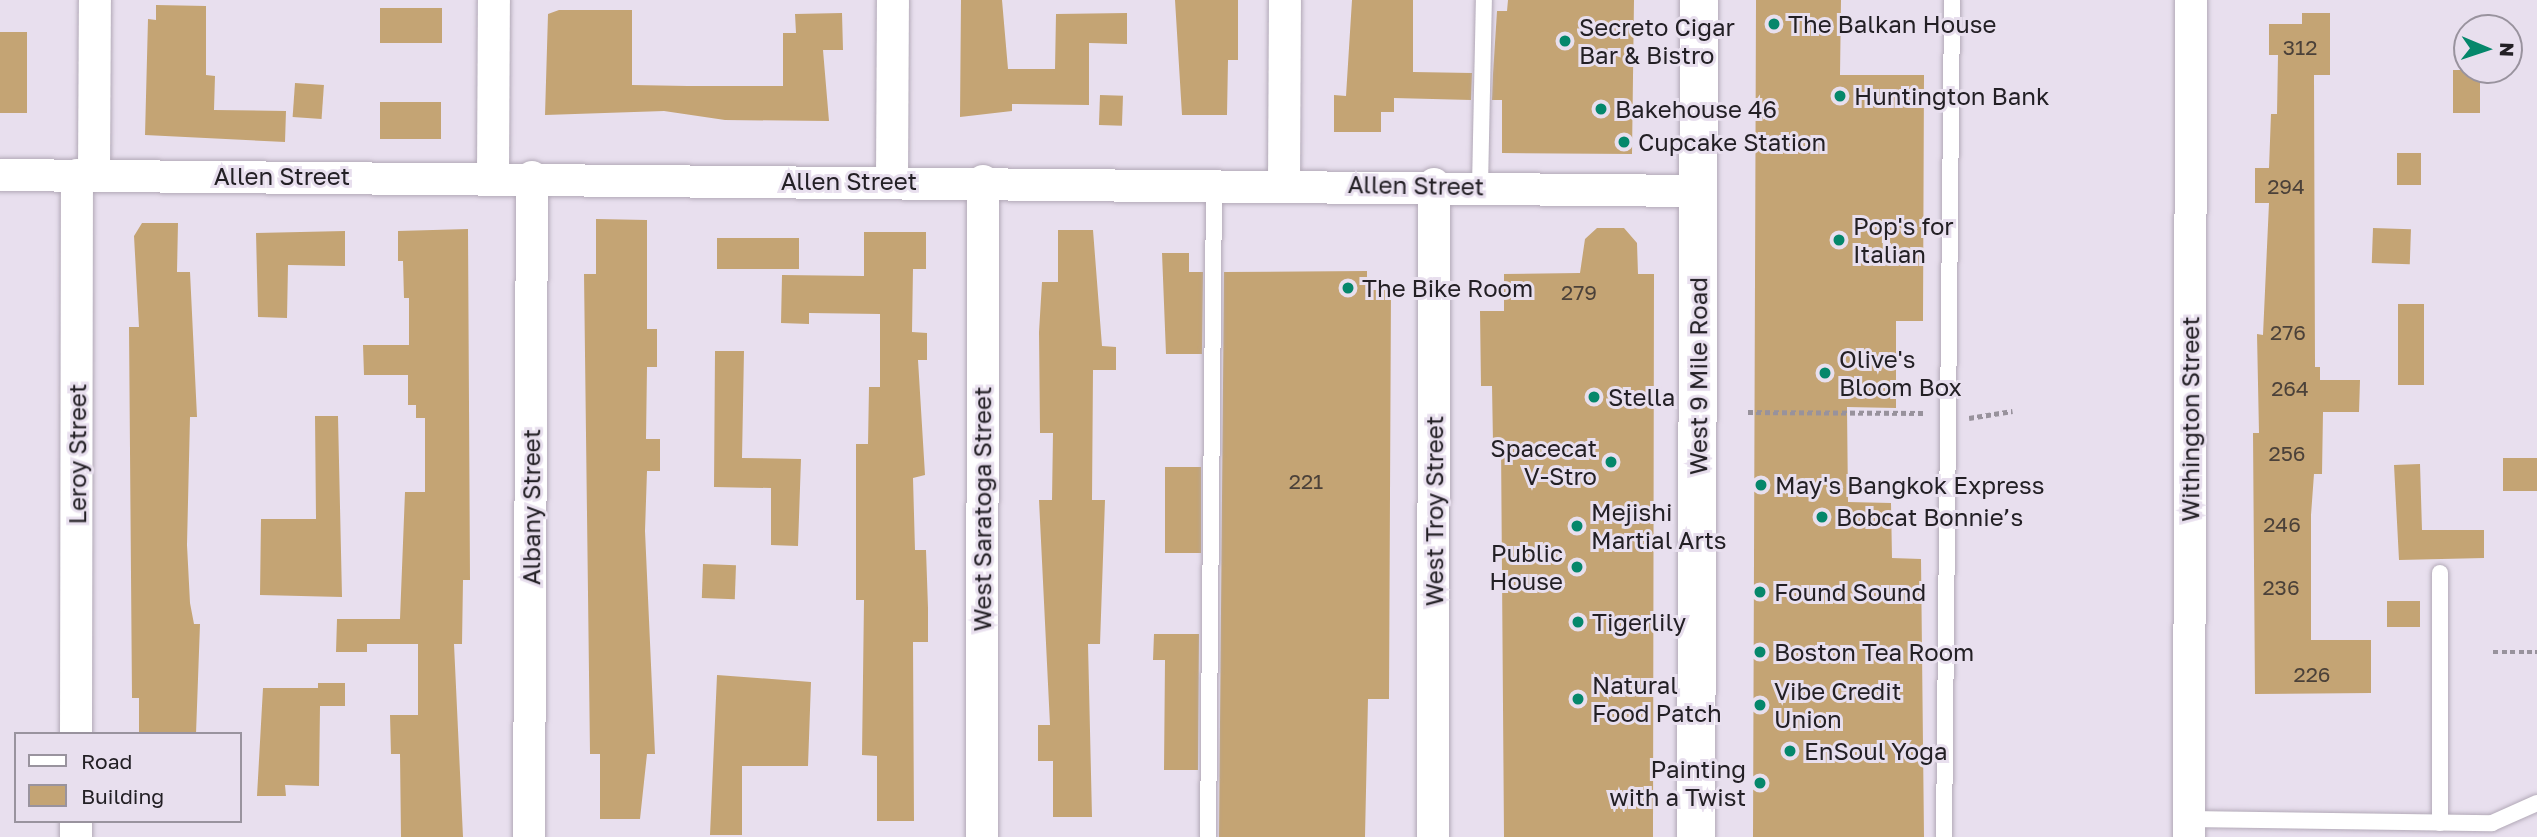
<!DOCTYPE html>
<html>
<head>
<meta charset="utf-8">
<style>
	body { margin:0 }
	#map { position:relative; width:2537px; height:837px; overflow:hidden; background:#e8dfee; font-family:"Golos Text",sans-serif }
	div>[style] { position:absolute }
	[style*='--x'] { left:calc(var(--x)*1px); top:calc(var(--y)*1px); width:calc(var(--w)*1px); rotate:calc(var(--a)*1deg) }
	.building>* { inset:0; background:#c4a474; transform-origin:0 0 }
	.path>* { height:4.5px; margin-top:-2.25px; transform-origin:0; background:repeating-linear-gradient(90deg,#98929c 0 5px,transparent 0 8.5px) }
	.roads { filter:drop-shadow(0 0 2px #b2a9b7) drop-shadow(0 0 2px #b2a9b7) }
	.service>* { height:16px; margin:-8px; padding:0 8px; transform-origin:8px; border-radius:8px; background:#fff }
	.minor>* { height:32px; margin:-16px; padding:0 16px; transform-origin:16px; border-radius:16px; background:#fff }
	.secondary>* { height:38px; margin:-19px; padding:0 19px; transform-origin:19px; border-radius:19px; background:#fff }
	.dots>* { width:19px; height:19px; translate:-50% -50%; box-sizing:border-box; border:4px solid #e8dfee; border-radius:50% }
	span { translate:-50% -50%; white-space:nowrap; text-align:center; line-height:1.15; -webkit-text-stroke:6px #e8dfee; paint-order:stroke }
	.number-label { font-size:21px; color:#4b4139 }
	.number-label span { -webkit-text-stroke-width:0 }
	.poi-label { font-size:24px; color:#232025 }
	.left { translate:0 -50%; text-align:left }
	.right { translate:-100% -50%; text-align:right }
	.street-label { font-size:24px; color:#232025 }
	.legend { position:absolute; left:14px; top:732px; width:228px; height:91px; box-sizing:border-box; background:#e8dfee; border:2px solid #99939e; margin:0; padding:9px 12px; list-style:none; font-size:21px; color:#232025 }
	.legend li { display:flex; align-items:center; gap:14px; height:35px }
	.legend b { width:35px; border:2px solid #99939e }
	.north { position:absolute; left:2453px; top:14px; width:70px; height:70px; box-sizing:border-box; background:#e8dfee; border:2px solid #99939e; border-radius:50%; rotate:92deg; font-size:19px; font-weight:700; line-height:28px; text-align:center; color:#232025 }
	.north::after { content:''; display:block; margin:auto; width:24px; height:32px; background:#05876b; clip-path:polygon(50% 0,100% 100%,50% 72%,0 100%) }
</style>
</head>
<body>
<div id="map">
	<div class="building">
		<i style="clip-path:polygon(961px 0,1002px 0,1008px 69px,1055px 69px,1056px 14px,1127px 13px,1127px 44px,1089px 43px,1089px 105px,1012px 104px,1012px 111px,960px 117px)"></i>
		<i style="clip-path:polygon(1175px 0,1238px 0,1238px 60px,1228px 60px,1227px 115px,1182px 115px)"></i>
		<i style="clip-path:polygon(1352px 0,1413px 0,1413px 72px,1472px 73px,1471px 100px,1394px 98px,1394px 112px,1381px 112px,1381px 132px,1334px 132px,1334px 95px,1346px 96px)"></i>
		<i style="clip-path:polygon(1508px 0,1634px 0,1632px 154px,1502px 153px,1502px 100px,1492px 100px,1493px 74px,1497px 11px,1507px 11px)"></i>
		<i style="clip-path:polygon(1756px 0,1841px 0,1840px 75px,1924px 75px,1923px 321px,1896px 321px,1896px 408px,1847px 407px,1848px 502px,1891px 503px,1892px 558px,1921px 559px,1924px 837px,1753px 837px)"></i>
		<i style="clip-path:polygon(156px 5px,206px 6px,206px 75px,215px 76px,214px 110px,286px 111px,285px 142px,145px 135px,148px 19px,156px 20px)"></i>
		<i style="left:380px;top:8px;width:62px;height:35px"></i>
		<i style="clip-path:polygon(559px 10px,632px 10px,632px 85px,688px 86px,783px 86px,783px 33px,796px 33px,795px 14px,842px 13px,843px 50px,823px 50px,829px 121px,725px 120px,664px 111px,545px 115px,548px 14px)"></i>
		<i style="clip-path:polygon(2302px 13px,2330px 13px,2330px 75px,2314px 75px,2315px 367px,2320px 367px,2320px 380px,2360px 380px,2359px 412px,2323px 412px,2322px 474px,2314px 474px,2311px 515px,2311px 640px,2371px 640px,2371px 693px,2255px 694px,2253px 433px,2259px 433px,2257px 334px,2263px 335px,2269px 203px,2255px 203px,2255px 168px,2269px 168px,2271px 114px,2277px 114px,2278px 55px,2269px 55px,2269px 24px,2302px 24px)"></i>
		<i style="left:0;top:32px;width:27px;height:81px"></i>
		<i style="left:2453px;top:70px;width:27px;height:43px"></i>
		<i style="left:295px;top:83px;width:29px;height:34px;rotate:4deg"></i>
		<i style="left:1100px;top:95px;width:23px;height:30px;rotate:2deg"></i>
		<i style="left:380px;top:102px;width:61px;height:37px"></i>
		<i style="left:2397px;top:153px;width:24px;height:32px"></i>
		<i style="clip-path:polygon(596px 219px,647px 220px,647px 329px,657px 329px,657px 367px,647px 367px,646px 439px,660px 439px,660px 471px,647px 471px,645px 531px,655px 754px,647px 754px,640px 819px,600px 819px,600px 754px,590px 754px,584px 274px,596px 274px)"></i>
		<i style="clip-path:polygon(142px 223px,178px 223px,177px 272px,190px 272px,197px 417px,190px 417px,187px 545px,190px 603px,194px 624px,200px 624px,196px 734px,139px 734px,139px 698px,132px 698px,129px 327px,139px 327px,134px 236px)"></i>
		<i style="clip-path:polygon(1597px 228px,1624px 228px,1637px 243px,1638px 274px,1654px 274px,1653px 837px,1504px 837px,1501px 443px,1493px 443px,1492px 386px,1481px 386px,1480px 311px,1504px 311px,1504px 274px,1580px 273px,1585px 239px)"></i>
		<i style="left:2373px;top:228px;width:38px;height:35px;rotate:2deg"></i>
		<i style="clip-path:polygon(468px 229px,470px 580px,463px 580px,462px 644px,454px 644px,463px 837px,401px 837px,400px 754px,391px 754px,390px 715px,418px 715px,418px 644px,367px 644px,367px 652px,336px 652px,337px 619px,400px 619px,405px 492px,425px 492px,425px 418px,416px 418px,416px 405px,408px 405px,408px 375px,364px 375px,363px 345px,409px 345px,409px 298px,404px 298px,403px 261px,398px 261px,398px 231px)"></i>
		<i style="clip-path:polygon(1058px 230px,1093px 230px,1102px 346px,1116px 347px,1116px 370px,1093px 370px,1092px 500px,1105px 500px,1100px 644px,1088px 644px,1092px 817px,1053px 817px,1053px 761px,1038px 761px,1038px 725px,1050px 725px,1039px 500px,1052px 500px,1053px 433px,1040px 433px,1039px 332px,1042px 282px,1058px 282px)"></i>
		<i style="clip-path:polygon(345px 231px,345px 266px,288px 265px,287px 318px,258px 317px,256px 233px)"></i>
		<i style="clip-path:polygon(864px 232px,926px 232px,926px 269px,913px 269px,912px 332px,927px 333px,927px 360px,918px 360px,925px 475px,913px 478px,915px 550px,926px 550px,928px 608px,928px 642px,913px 642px,914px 821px,877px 821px,877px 756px,862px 755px,864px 600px,856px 600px,856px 444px,868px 444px,869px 387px,880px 387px,880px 314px,809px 313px,809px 324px,781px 323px,782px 275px,864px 276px)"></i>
		<i style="left:799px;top:238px;width:31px;height:82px;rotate:90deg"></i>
		<i style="clip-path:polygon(1162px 253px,1189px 253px,1189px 272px,1203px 272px,1202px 354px,1166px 354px)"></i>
		<i style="clip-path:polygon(1367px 271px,1367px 290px,1391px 290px,1389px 699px,1368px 699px,1365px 837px,1219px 837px,1224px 272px)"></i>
		<i style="left:2398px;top:304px;width:26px;height:81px"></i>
		<i style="clip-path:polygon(715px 351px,744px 351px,742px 458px,801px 459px,798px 546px,771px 545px,771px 488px,714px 487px)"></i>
		<i style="clip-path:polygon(315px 416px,338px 416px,342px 597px,260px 595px,261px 519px,316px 519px)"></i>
		<i style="left:2503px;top:458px;width:34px;height:33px"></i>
		<i style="clip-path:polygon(2420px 464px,2422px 530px,2484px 530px,2484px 558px,2399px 560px,2394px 465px)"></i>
		<i style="left:1165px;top:467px;width:36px;height:86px"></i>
		<i style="left:703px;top:564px;width:33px;height:34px;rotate:2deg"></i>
		<i style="left:2420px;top:601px;width:26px;height:33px;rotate:90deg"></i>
		<i style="clip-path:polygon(1154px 634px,1199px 634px,1198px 770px,1164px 770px,1165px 660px,1153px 660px)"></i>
		<i style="clip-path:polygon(717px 675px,811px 682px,808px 766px,742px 766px,742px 835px,710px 835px)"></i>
		<i style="clip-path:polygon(318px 683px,345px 683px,345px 706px,320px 706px,319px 786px,285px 785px,286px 796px,257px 796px,263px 688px,318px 688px)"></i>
	</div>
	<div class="path">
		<i style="--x:1748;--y:412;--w:178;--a:0.3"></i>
		<i style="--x:1969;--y:418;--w:44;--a:-9.2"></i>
		<i style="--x:2493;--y:652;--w:44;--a:0"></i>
	</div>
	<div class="roads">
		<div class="service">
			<i style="--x:1480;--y:186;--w:186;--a:-88.8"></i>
			<i style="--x:2189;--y:819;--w:303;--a:0.8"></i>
			<i style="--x:2492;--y:823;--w:49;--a:-24"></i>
			<i style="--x:2440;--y:823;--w:250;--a:-90"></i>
			<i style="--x:1208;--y:837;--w:653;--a:-89.47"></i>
			<i style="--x:1944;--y:837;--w:837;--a:-89.45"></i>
		</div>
		<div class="minor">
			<i style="--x:0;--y:175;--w:1698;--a:0.54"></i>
			<i style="--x:94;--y:176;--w:176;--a:-89.7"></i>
			<i style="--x:493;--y:177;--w:177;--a:-89.7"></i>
			<i style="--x:892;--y:182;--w:182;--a:-89.7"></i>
			<i style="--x:1284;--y:184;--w:184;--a:-89.7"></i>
			<i style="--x:76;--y:734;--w:559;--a:-89.9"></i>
			<i style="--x:76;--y:837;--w:16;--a:-90"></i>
			<i style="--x:529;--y:837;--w:660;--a:-89.74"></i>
			<i style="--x:982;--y:837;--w:656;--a:-89.91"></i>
			<i style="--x:1433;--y:837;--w:653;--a:-89.91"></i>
			<i style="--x:2189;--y:837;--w:837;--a:-89.86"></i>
		</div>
		<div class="secondary">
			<i style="--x:1696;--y:837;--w:837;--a:-89.79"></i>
		</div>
	</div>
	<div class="dots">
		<i style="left:1774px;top:24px;background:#05876b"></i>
		<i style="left:1565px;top:41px;background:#05876b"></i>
		<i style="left:1840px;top:96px;background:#05876b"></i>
		<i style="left:1601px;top:109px;background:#05876b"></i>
		<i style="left:1624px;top:142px;background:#05876b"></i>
		<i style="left:1839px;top:240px;background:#05876b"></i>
		<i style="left:1348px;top:288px;background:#05876b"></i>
		<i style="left:1825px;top:373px;background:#05876b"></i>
		<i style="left:1594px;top:397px;background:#05876b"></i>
		<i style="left:1611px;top:462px;background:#05876b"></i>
		<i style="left:1761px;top:485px;background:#05876b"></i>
		<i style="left:1822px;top:517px;background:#05876b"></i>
		<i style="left:1577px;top:526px;background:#05876b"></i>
		<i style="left:1577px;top:567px;background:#05876b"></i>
		<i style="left:1760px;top:592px;background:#05876b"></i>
		<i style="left:1578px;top:622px;background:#05876b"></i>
		<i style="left:1760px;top:652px;background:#05876b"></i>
		<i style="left:1578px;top:699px;background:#05876b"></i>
		<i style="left:1760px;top:705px;background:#05876b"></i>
		<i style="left:1790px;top:751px;background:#05876b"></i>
		<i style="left:1760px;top:783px;background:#05876b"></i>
	</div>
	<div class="number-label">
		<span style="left:2300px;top:47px">312</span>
		<span style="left:2286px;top:186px">294</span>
		<span style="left:1579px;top:292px">279</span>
		<span style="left:2288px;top:332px">276</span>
		<span style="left:2290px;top:388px">264</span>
		<span style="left:2287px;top:453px">256</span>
		<span style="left:1306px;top:481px">221</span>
		<span style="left:2282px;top:524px">246</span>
		<span style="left:2281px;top:587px">236</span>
		<span style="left:2312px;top:674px">226</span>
	</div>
	<div class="poi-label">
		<span class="left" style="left:1788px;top:24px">The Balkan House</span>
		<span class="left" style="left:1579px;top:41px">Secreto Cigar<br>Bar &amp; Bistro</span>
		<span class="left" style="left:1854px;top:96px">Huntington Bank</span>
		<span class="left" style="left:1615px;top:109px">Bakehouse 46</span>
		<span class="left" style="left:1638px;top:142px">Cupcake Station</span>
		<span class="left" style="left:1853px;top:240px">Pop's for<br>Italian</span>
		<span class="left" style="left:1362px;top:288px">The Bike Room</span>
		<span class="left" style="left:1839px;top:373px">Olive's<br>Bloom Box</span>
		<span class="left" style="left:1608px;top:397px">Stella</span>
		<span class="right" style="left:1597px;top:462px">Spacecat<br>V-Stro</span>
		<span class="left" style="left:1775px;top:485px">May's Bangkok Express</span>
		<span class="left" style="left:1591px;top:526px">Mejishi<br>Martial Arts</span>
		<span class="left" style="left:1836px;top:517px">Bobcat Bonnie’s</span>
		<span class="right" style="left:1563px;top:567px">Public<br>House</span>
		<span class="left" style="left:1774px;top:592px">Found Sound</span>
		<span class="left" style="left:1592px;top:622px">Tigerlily</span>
		<span class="left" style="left:1774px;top:652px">Boston Tea Room</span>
		<span class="left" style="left:1592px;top:699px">Natural<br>Food Patch</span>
		<span class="left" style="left:1774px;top:705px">Vibe Credit<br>Union</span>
		<span class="left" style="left:1804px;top:751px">EnSoul Yoga</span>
		<span class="right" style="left:1746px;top:783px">Painting<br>with a Twist</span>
	</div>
	<div class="street-label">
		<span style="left:282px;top:176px">Allen Street</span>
		<span style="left:849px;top:181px">Allen Street</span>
		<span style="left:1416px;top:185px;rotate:1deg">Allen Street</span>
		<span style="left:1698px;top:376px;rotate:-90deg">West 9 Mile Road</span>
		<span style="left:2190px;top:419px;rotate:-90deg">Withington Street</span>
		<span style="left:77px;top:454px;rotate:-90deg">Leroy Street</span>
		<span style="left:531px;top:507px;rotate:-90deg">Albany Street</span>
		<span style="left:982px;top:509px;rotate:-90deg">West Saratoga Street</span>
		<span style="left:1434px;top:511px;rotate:-90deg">West Troy Street</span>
	</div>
	<ul class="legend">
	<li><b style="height:9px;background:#fff"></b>Road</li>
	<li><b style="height:19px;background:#c4a474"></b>Building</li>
	</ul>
	<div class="north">N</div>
</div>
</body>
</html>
